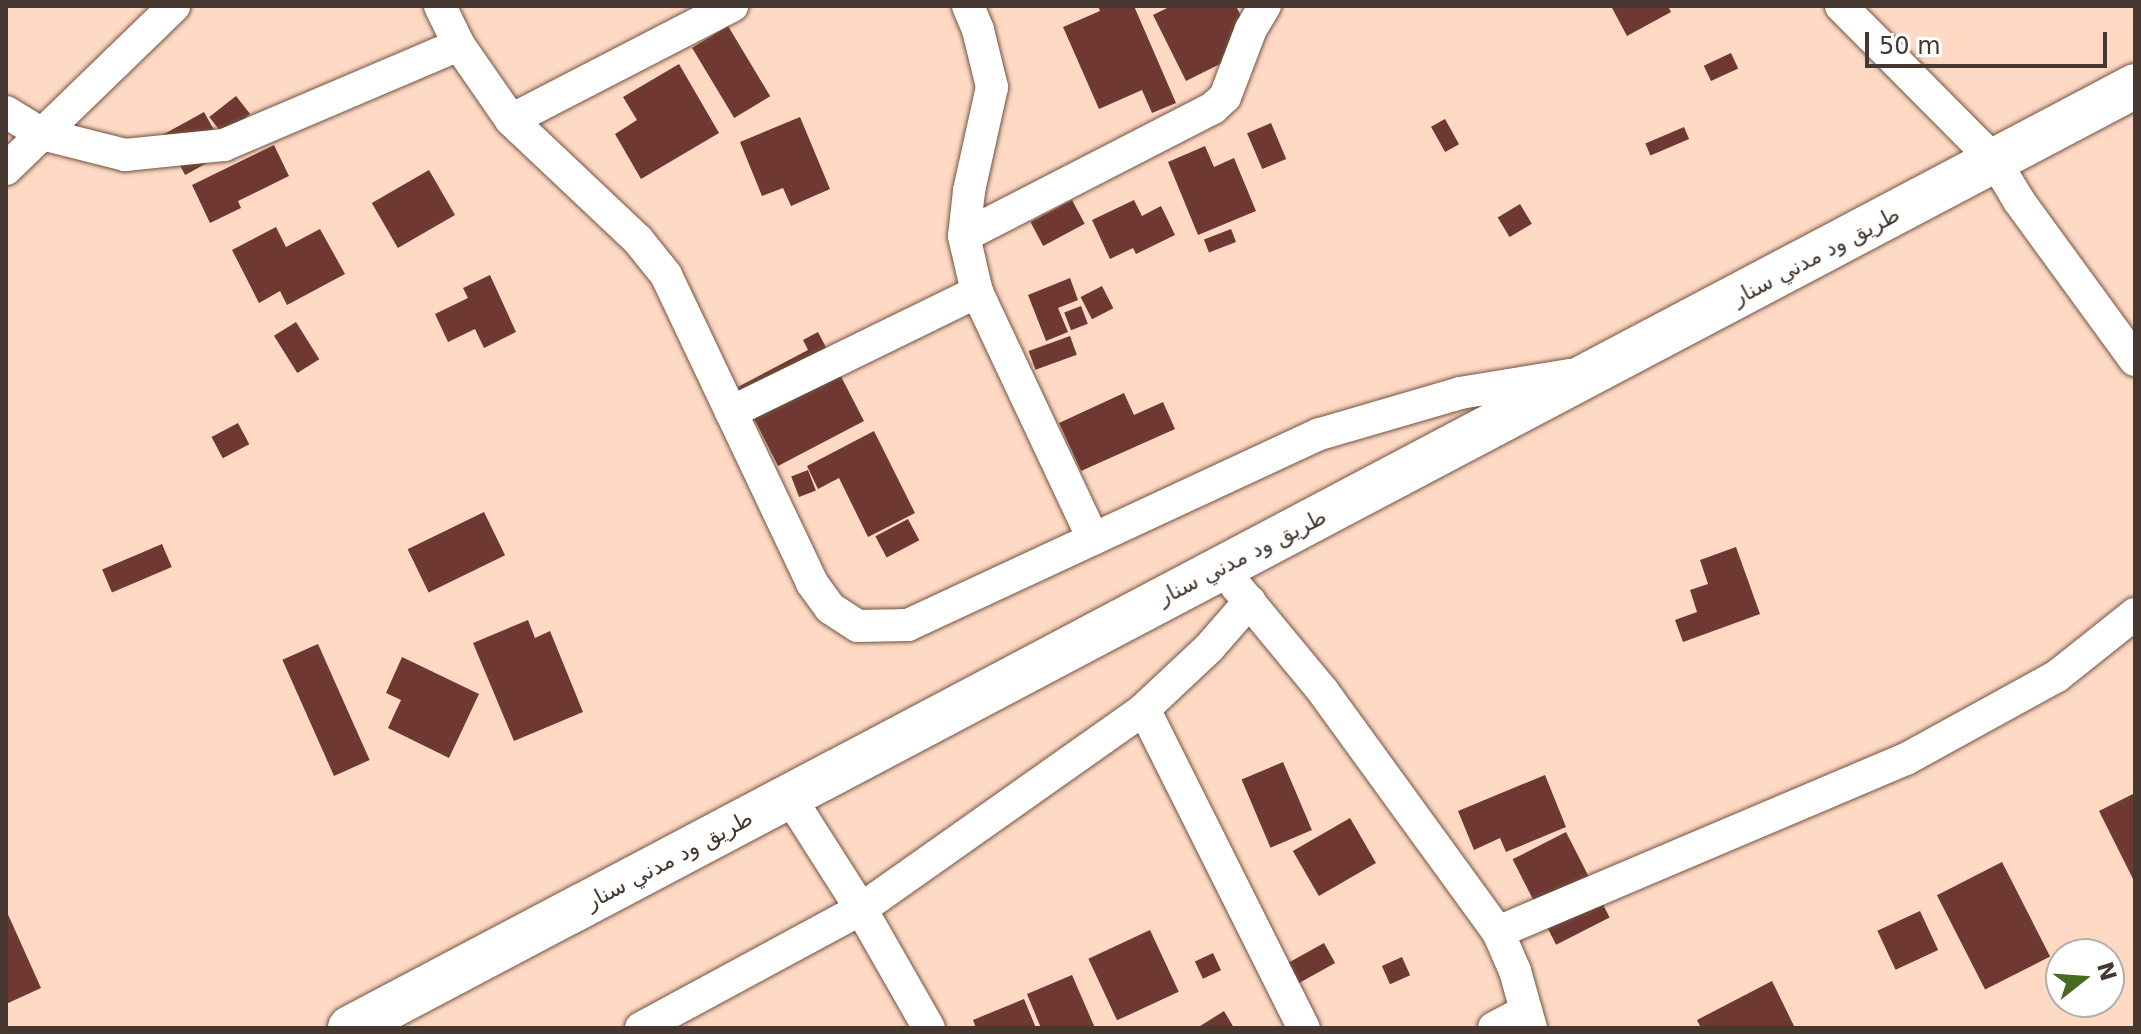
<!DOCTYPE html>
<html>
<head>
<meta charset="utf-8">
<style>
	body { margin:0 }
	#map { position:relative; width:2141px; height:1034px; overflow:hidden; background:#fed9c4; font-family:"DejaVu Sans","Noto Naskh Arabic",sans-serif }
	div>[style] { position:absolute }
	[style*='--x'] { left:calc(var(--x)*1px); top:calc(var(--y)*1px); width:calc(var(--w)*1px); rotate:calc(var(--a)*1deg) }
	.building>* { inset:0; background:#6f3832; transform-origin:0 0 }
	.roads { filter:drop-shadow(0 0 2px #725341) drop-shadow(0 0 2px #725341) }
	.minor>* { height:32px; margin:-16px; padding:0 16px; transform-origin:16px; border-radius:16px; background:#fff }
	.trunk>* { height:44px; margin:-22px; padding:0 22px; transform-origin:22px; border-radius:22px; background:#fff }
	span { translate:-50% -50%; white-space:nowrap; text-align:center; line-height:1.15; -webkit-text-stroke:8px #fff; paint-order:stroke }
	.street-label { font-size:22px; color:#463830 }
	.frame { position:absolute; inset:0; border:8px solid #463830; pointer-events:none }
	.north { position:absolute; left:2045px; top:938px; width:80px; height:80px; box-sizing:border-box; background:#fff; border:2px solid #b5afac; border-radius:50%; rotate:73deg; font-size:22px; font-weight:700; line-height:32px; text-align:center; color:#463830 }
	.north::after { content:''; display:block; margin:auto; width:28px; height:36px; background:#466a22; clip-path:polygon(50% 0,100% 100%,50% 72%,0 100%) }
	.scale { position:absolute; left:1865px; top:32px; width:242px; height:36px; box-sizing:border-box; border:4px solid #463830; border-top:0; padding-left:10px; font-size:24px; line-height:28px; white-space:nowrap; color:#463830; -webkit-text-stroke:6px #fff; paint-order:stroke }
</style>
</head>
<body>
<div id="map">
	<div class="building">
		<i style="clip-path:polygon(1098px 6px,1134px 6px,1176px 103px,1152px 113px,1142px 90px,1099px 109px,1063px 27px,1100px 11px)"></i>
		<i style="clip-path:polygon(1171px 6px,1236px 6px,1256px 46px,1186px 81px,1153px 15px)"></i>
		<i style="clip-path:polygon(1611px 6px,1668px 6px,1671px 12px,1627px 36px)"></i>
		<i style="left:728px;top:26px;width:82px;height:42px;rotate:59deg"></i>
		<i style="left:1731px;top:53px;width:17px;height:30px;rotate:65deg"></i>
		<i style="clip-path:polygon(679px 64px,719px 133px,641px 179px,615px 134px,637px 120px,623px 97px)"></i>
		<i style="left:236px;top:96px;width:23px;height:34px;rotate:52deg"></i>
		<i style="left:204px;top:112px;width:46px;height:47px;rotate:61deg"></i>
		<i style="clip-path:polygon(800px 117px,830px 189px,791px 206px,783px 188px,762px 196px,740px 142px)"></i>
		<i style="left:1445px;top:119px;width:29px;height:16px;rotate:61deg"></i>
		<i style="left:1271px;top:123px;width:39px;height:26px;rotate:67deg"></i>
		<i style="left:1684px;top:127px;width:13px;height:42px;rotate:67deg"></i>
		<i style="clip-path:polygon(274px 145px,289px 176px,238px 201px,241px 208px,210px 223px,192px 185px)"></i>
		<i style="clip-path:polygon(1205px 146px,1214px 167px,1234px 158px,1256px 211px,1198px 235px,1168px 162px)"></i>
		<i style="left:429px;top:170px;width:52px;height:66px;rotate:60deg"></i>
		<i style="left:1072px;top:200px;width:27px;height:47px;rotate:62deg"></i>
		<i style="clip-path:polygon(1134px 200px,1142px 216px,1161px 206px,1175px 235px,1136px 254px,1133px 248px,1110px 259px,1092px 220px)"></i>
		<i style="left:1520px;top:204px;width:23px;height:26px;rotate:59deg"></i>
		<i style="clip-path:polygon(276px 227px,286px 247px,320px 229px,345px 274px,287px 305px,280px 291px,259px 303px,232px 250px)"></i>
		<i style="left:1231px;top:229px;width:14px;height:29px;rotate:69deg"></i>
		<i style="clip-path:polygon(490px 275px,516px 332px,484px 348px,475px 329px,448px 342px,435px 314px,468px 298px,463px 288px)"></i>
		<i style="clip-path:polygon(1070px 278px,1078px 300px,1058px 308px,1068px 332px,1046px 341px,1028px 295px)"></i>
		<i style="left:1102px;top:286px;width:25px;height:24px;rotate:63deg"></i>
		<i style="left:1081px;top:306px;width:19px;height:18px;rotate:69deg"></i>
		<i style="left:296px;top:322px;width:44px;height:26px;rotate:58deg"></i>
		<i style="clip-path:polygon(818px 332px,864px 421px,778px 466px,738px 387px,808px 350px,803px 340px)"></i>
		<i style="left:1070px;top:336px;width:20px;height:44px;rotate:70deg"></i>
		<i style="clip-path:polygon(1124px 393px,1134px 415px,1163px 402px,1175px 429px,1081px 471px,1059px 423px)"></i>
		<i style="left:238px;top:423px;width:24px;height:30px;rotate:62deg"></i>
		<i style="clip-path:polygon(874px 431px,915px 513px,868px 537px,839px 478px,818px 489px,807px 466px)"></i>
		<i style="left:808px;top:470px;width:22px;height:18px;rotate:69deg"></i>
		<i style="left:484px;top:512px;width:48px;height:85px;rotate:64deg"></i>
		<i style="left:908px;top:519px;width:24px;height:37px;rotate:62deg"></i>
		<i style="left:162px;top:544px;width:25px;height:65px;rotate:67deg"></i>
		<i style="clip-path:polygon(1736px 547px,1760px 614px,1683px 642px,1675px 620px,1697px 612px,1690px 590px,1708px 584px,1700px 560px)"></i>
		<i style="clip-path:polygon(528px 620px,535px 638px,550px 631px,583px 712px,514px 741px,473px 643px)"></i>
		<i style="left:318px;top:644px;width:127px;height:39px;rotate:66deg"></i>
		<i style="clip-path:polygon(402px 657px,479px 694px,449px 758px,388px 728px,401px 700px,386px 693px)"></i>
		<i style="left:1283px;top:762px;width:74px;height:45px;rotate:67deg"></i>
		<i style="clip-path:polygon(1545px 775px,1566px 827px,1506px 852px,1500px 838px,1474px 850px,1458px 811px)"></i>
		<i style="clip-path:polygon(2135px 793px,2135px 883px,2099px 811px)"></i>
		<i style="left:1350px;top:818px;width:52px;height:66px;rotate:60deg"></i>
		<i style="left:1566px;top:832px;width:96px;height:60px;rotate:63deg"></i>
		<i style="left:2002px;top:862px;width:106px;height:73px;rotate:63deg"></i>
		<i style="clip-path:polygon(6px 910px,41px 988px,6px 1004px)"></i>
		<i style="left:1920px;top:911px;width:43px;height:47px;rotate:65deg"></i>
		<i style="left:1150px;top:930px;width:68px;height:68px;rotate:65deg"></i>
		<i style="left:1324px;top:943px;width:23px;height:52px;rotate:61deg"></i>
		<i style="left:1213px;top:953px;width:19px;height:20px;rotate:65deg"></i>
		<i style="left:1402px;top:957px;width:20px;height:22px;rotate:66deg"></i>
		<i style="clip-path:polygon(1072px 975px,1095px 1028px,1041px 1028px,1027px 994px)"></i>
		<i style="clip-path:polygon(1772px 981px,1795px 1028px,1701px 1028px,1697px 1020px)"></i>
		<i style="clip-path:polygon(1024px 999px,1036px 1028px,976px 1028px,973px 1020px)"></i>
		<i style="clip-path:polygon(1224px 1011px,1234px 1028px,1197px 1028px)"></i>
	</div>
	<div class="roads">
		<div class="minor">
			<i style="--x:440;--y:6;--w:43;--a:64"></i>
			<i style="--x:459;--y:45;--w:91;--a:55.3"></i>
			<i style="--x:511;--y:120;--w:175;--a:43.4"></i>
			<i style="--x:638;--y:240;--w:45;--a:51.3"></i>
			<i style="--x:666;--y:275;--w:341;--a:64.6"></i>
			<i style="--x:812;--y:583;--w:31;--a:54"></i>
			<i style="--x:830;--y:608;--w:33;--a:33"></i>
			<i style="--x:858;--y:626;--w:50;--a:-1.1"></i>
			<i style="--x:908;--y:625;--w:454;--a:-24.9"></i>
			<i style="--x:1320;--y:434;--w:146;--a:-16.3"></i>
			<i style="--x:1460;--y:393;--w:111;--a:-9.3"></i>
			<i style="--x:968;--y:6;--w:26;--a:67"></i>
			<i style="--x:978;--y:30;--w:59;--a:76.2"></i>
			<i style="--x:992;--y:87;--w:107;--a:102.5"></i>
			<i style="--x:969;--y:191;--w:45;--a:96.3"></i>
			<i style="--x:964;--y:236;--w:57;--a:76.9"></i>
			<i style="--x:977;--y:292;--w:273;--a:64.8"></i>
			<i style="--x:1841;--y:6;--w:218;--a:45.2"></i>
			<i style="--x:1995;--y:161;--w:47;--a:59"></i>
			<i style="--x:2019;--y:201;--w:197;--a:53.9"></i>
			<i style="--x:6;--y:112;--w:42;--a:31.4"></i>
			<i style="--x:42;--y:134;--w:86;--a:14.2"></i>
			<i style="--x:125;--y:155;--w:100;--a:-5.8"></i>
			<i style="--x:224;--y:145;--w:255;--a:-23.1"></i>
			<i style="--x:511;--y:120;--w:249;--a:-27.3"></i>
			<i style="--x:6;--y:169;--w:234;--a:-44.1"></i>
			<i style="--x:964;--y:236;--w:280;--a:-27.2"></i>
			<i style="--x:1213;--y:108;--w:16;--a:-43"></i>
			<i style="--x:1225;--y:97;--w:73;--a:-69.1"></i>
			<i style="--x:1251;--y:29;--w:27;--a:-59"></i>
			<i style="--x:731;--y:412;--w:274;--a:-26"></i>
			<i style="--x:1236;--y:586;--w:135;--a:50.4"></i>
			<i style="--x:1322;--y:690;--w:299;--a:54"></i>
			<i style="--x:1498;--y:932;--w:43;--a:66.4"></i>
			<i style="--x:1515;--y:971;--w:59;--a:74.3"></i>
			<i style="--x:1144;--y:709;--w:357;--a:63.4"></i>
			<i style="--x:789;--y:796;--w:134;--a:57.5"></i>
			<i style="--x:861;--y:909;--w:137;--a:60.3"></i>
			<i style="--x:1498;--y:932;--w:443;--a:-23"></i>
			<i style="--x:1906;--y:759;--w:172;--a:-28.8"></i>
			<i style="--x:2057;--y:676;--w:100;--a:-38.5"></i>
			<i style="--x:641;--y:1028;--w:250;--a:-28.4"></i>
			<i style="--x:861;--y:909;--w:347;--a:-35.2"></i>
			<i style="--x:1144;--y:709;--w:89;--a:-43.2"></i>
			<i style="--x:1209;--y:648;--w:62;--a:-48.9"></i>
			<i style="--x:1494;--y:1028;--w:36;--a:-28"></i>
		</div>
		<div class="trunk">
			<i style="--x:350;--y:1028;--w:2018;--a:-27.82"></i>
		</div>
	</div>
	<div class="street-label">
		<span style="left:1816px;top:256px;rotate:-28deg">طريق ود مدني سنار</span>
		<span style="left:1242px;top:557px;rotate:-27deg">طريق ود مدني سنار</span>
		<span style="left:669px;top:860px;rotate:-28deg">طريق ود مدني سنار</span>
	</div>
	<div class="frame"></div>
	<div class="north">N</div>
	<div class="scale">50 m</div>
</div>
</body>
</html>
